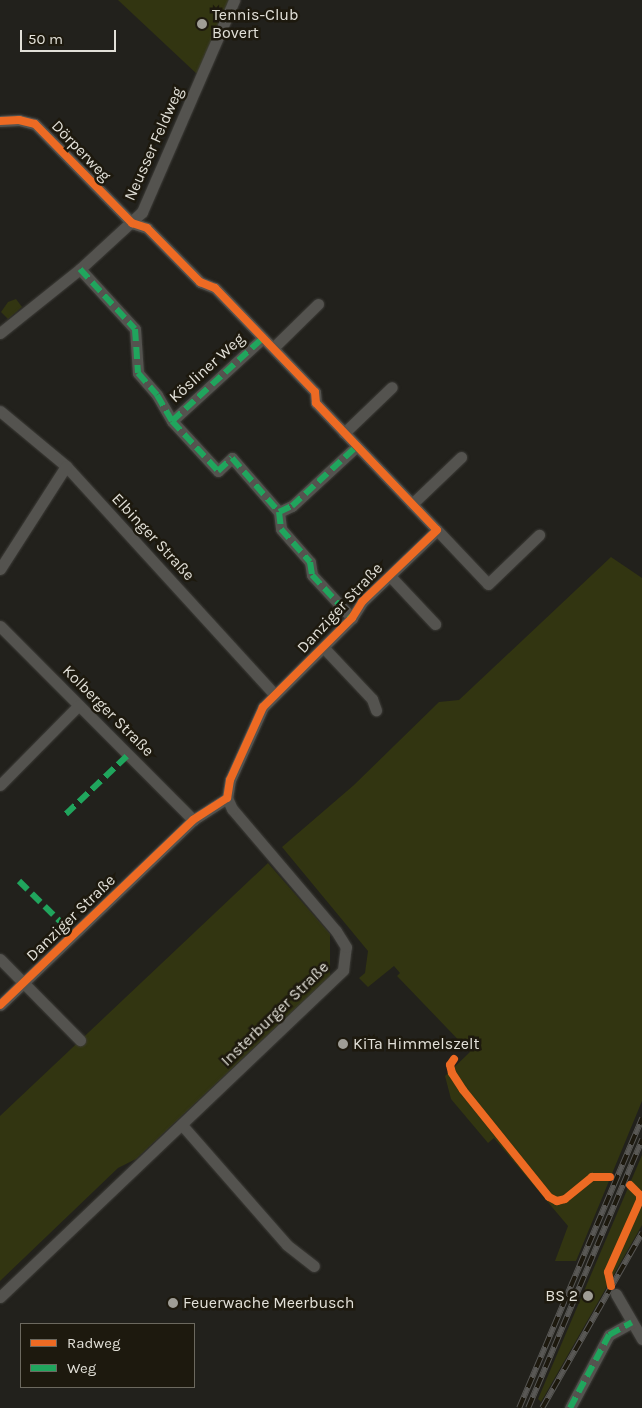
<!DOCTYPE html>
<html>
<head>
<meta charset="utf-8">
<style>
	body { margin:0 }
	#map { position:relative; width:642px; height:1408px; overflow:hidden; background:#22211c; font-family:Karla,sans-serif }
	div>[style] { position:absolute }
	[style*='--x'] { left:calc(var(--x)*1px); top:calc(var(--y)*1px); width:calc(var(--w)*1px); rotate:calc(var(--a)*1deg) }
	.green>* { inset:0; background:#323511 }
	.roads { filter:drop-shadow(0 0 1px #3e3d39) drop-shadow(0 0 1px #3e3d39) }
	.street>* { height:11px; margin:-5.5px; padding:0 5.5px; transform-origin:5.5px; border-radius:5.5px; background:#54534f }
	.rail>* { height:5.5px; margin-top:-2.75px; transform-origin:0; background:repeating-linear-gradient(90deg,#1d190e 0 11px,#595855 0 22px); box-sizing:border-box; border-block:1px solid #595855 }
	.quiet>* { height:6px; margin-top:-3px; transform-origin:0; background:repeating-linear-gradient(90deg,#20a55d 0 12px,transparent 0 18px) }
	.cycleway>* { height:8px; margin:-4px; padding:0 4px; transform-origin:4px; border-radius:4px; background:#ed6a23 }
	.dots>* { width:14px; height:14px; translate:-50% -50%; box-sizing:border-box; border:2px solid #1d190e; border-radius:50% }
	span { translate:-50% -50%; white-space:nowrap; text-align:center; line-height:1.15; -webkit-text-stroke:5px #1d190e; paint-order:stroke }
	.poi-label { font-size:16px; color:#e2e0d8 }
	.left { translate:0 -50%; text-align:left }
	.right { translate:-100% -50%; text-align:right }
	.street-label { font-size:16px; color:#e2e0d8 }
	.legend { position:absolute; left:20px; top:1323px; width:175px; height:65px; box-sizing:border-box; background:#1d190e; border:1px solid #6c695f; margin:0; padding:6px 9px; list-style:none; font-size:15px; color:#e2e0d8 }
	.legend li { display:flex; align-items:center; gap:10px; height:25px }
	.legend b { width:25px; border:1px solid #6c695f }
	.scale { position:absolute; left:20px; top:30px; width:96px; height:22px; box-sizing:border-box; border:2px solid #e2e0d8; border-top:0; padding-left:6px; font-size:15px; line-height:18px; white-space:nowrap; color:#e2e0d8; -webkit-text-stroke:4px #1d190e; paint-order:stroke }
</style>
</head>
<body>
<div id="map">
	<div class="green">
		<i style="clip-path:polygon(118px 0,230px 0,198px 75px)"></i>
		<i style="clip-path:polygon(16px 299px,22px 307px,8px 319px,1px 312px,8px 302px)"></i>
		<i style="clip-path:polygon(611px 557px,642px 578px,642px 1101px,576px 1261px,555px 1261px,568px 1226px,494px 1138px,488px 1143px,451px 1099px,445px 1076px,470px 1052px,397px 976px,400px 973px,394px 966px,368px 987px,359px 978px,365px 973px,368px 951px,282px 847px,354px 785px,439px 702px,459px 700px)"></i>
		<i style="clip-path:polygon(268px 863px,330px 934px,330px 976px,136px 1159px,118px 1168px,0 1281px,0 1116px)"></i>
		<i style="clip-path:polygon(642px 1155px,642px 1225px,541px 1402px,538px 1399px)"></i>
	</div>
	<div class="roads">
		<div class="street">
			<i style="--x:0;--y:121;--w:19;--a:-3"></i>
			<i style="--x:19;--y:120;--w:16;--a:14"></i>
			<i style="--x:35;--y:124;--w:139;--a:45.6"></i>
			<i style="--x:132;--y:223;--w:16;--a:18"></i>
			<i style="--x:147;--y:228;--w:76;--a:45.5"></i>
			<i style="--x:200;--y:282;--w:16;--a:22"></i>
			<i style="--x:215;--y:288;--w:144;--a:46.1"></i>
			<i style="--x:315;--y:392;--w:11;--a:85"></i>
			<i style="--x:316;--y:403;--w:175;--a:46.4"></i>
			<i style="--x:437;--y:530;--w:104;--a:136.2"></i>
			<i style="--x:362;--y:602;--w:19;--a:122"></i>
			<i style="--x:352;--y:618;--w:126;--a:135"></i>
			<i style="--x:263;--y:707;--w:80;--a:114.3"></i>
			<i style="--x:230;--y:780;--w:18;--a:99"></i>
			<i style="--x:227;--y:798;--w:40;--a:147.1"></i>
			<i style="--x:193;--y:820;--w:267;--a:136.2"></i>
			<i style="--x:80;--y:269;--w:81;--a:47.5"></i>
			<i style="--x:135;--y:329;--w:44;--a:86.1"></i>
			<i style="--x:138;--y:373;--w:29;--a:49"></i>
			<i style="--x:157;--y:395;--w:30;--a:60"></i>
			<i style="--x:172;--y:421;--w:123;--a:-42.4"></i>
			<i style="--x:0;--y:333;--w:102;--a:-38.7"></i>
			<i style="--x:80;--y:269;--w:84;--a:-42.6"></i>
			<i style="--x:142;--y:212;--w:231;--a:-66.5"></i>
			<i style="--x:273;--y:348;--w:63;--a:-44.4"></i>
			<i style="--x:0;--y:411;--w:86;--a:39.8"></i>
			<i style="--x:66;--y:466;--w:309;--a:47.6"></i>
			<i style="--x:172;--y:421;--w:68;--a:47.4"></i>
			<i style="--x:218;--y:471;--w:19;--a:-43"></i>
			<i style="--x:232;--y:458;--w:72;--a:49"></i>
			<i style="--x:279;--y:512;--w:14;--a:-25"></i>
			<i style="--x:292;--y:506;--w:88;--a:-42.7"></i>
			<i style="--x:344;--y:433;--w:66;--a:-43.8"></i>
			<i style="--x:412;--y:504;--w:68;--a:-43.8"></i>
			<i style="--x:279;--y:512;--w:17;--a:83"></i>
			<i style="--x:281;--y:529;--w:44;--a:48.7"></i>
			<i style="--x:310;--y:562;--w:13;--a:81"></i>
			<i style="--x:312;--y:575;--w:59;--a:47.1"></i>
			<i style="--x:437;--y:530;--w:74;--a:46.6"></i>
			<i style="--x:488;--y:584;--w:71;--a:-43.9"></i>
			<i style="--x:0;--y:569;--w:122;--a:-57.3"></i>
			<i style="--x:390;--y:576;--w:66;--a:46.8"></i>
			<i style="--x:0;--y:626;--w:274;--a:45.1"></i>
			<i style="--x:324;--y:648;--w:70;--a:46.7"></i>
			<i style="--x:372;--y:699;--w:12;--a:70"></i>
			<i style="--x:0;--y:785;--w:112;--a:-45.4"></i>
			<i style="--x:0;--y:959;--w:114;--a:45.4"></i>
			<i style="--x:182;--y:1125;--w:159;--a:48.8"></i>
			<i style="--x:287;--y:1245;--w:34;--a:38"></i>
			<i style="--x:616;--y:1294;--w:52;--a:60"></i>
			<i style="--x:0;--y:1297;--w:474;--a:-43.6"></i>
			<i style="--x:343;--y:970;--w:23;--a:-83"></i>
			<i style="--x:346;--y:947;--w:19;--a:-122"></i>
			<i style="--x:336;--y:931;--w:160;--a:-130.4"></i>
			<i style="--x:232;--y:809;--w:12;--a:-114"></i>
			<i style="--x:570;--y:1408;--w:83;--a:-61.9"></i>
			<i style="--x:609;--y:1335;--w:26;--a:-29"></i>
		</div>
	</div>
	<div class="rail">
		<i style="--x:519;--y:1408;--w:315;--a:-67"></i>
		<i style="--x:528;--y:1408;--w:292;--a:-67"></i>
		<i style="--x:542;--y:1408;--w:202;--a:-60.3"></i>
	</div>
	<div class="quiet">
		<i style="--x:80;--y:269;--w:81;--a:47.5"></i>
		<i style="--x:135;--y:329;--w:44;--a:86.1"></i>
		<i style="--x:138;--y:373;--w:29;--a:49"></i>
		<i style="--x:157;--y:395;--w:30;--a:60"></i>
		<i style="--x:172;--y:421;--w:123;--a:-42.4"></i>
		<i style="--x:172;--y:421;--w:68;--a:47.4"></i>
		<i style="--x:218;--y:471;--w:19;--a:-43"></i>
		<i style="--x:232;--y:458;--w:72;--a:49"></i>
		<i style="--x:279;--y:512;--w:14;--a:-25"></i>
		<i style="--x:292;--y:506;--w:88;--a:-42.7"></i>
		<i style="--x:279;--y:512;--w:17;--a:83"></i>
		<i style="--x:281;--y:529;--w:44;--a:48.7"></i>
		<i style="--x:310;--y:562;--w:13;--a:81"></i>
		<i style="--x:312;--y:575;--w:59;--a:47.1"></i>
		<i style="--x:66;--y:814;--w:87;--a:-43.6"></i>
		<i style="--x:19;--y:881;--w:76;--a:44.5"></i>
		<i style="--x:570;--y:1408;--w:83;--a:-61.9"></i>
		<i style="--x:609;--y:1335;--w:26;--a:-29"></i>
	</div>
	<div class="cycleway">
		<i style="--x:0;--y:121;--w:19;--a:-3"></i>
		<i style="--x:19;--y:120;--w:16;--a:14"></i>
		<i style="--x:35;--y:124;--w:139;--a:45.6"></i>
		<i style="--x:132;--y:223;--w:16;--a:18"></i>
		<i style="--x:147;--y:228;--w:76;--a:45.5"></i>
		<i style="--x:200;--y:282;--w:16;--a:22"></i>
		<i style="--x:215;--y:288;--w:144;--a:46.1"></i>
		<i style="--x:315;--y:392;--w:11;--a:85"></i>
		<i style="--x:316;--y:403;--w:175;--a:46.4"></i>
		<i style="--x:437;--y:530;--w:104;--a:136.2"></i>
		<i style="--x:362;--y:602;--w:19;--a:122"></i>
		<i style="--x:352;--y:618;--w:126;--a:135"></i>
		<i style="--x:263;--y:707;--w:80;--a:114.3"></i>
		<i style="--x:230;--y:780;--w:18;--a:99"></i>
		<i style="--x:227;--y:798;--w:40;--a:147.1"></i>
		<i style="--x:193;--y:820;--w:267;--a:136.2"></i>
		<i style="--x:454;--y:1059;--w:7;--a:124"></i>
		<i style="--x:450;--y:1065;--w:8;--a:76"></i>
		<i style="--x:452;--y:1073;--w:20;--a:57"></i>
		<i style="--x:463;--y:1090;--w:137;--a:51.2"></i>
		<i style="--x:549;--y:1197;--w:9;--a:27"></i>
		<i style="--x:557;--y:1201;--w:8;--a:-14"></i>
		<i style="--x:565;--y:1199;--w:35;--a:-39"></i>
		<i style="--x:592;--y:1177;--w:18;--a:0"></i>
		<i style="--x:611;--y:1286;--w:14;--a:-102"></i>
		<i style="--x:608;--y:1272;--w:79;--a:-66"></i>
		<i style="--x:640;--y:1200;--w:5;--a:-90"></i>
		<i style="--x:640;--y:1195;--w:14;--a:-135"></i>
	</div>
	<div class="dots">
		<i style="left:202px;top:24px;background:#9f9d96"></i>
		<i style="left:343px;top:1044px;background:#9f9d96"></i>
		<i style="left:588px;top:1296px;background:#9f9d96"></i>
		<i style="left:173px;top:1303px;background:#9f9d96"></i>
	</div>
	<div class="poi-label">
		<span class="left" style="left:212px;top:24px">Tennis-Club<br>Bovert</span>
		<span class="left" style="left:353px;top:1044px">KiTa Himmelszelt</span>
		<span class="right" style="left:578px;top:1296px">BS 2</span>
		<span class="left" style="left:183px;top:1303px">Feuerwache Meerbusch</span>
	</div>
	<div class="street-label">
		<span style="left:154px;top:144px;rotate:-66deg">Neusser Feldweg</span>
		<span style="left:81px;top:151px;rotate:46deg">Dörperweg</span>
		<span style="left:207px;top:368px;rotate:-42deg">Kösliner Weg</span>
		<span style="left:153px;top:537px;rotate:47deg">Elbinger Straße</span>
		<span style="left:340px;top:608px;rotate:-47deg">Danziger Straße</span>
		<span style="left:108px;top:711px;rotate:45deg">Kolberger Straße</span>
		<span style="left:71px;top:918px;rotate:-44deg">Danziger Straße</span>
		<span style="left:275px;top:1014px;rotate:-44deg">Insterburger Straße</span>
	</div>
	<ul class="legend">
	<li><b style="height:6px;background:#ed6a23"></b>Radweg</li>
	<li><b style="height:6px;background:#20a55d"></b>Weg</li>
	</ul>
	<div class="scale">50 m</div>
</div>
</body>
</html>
